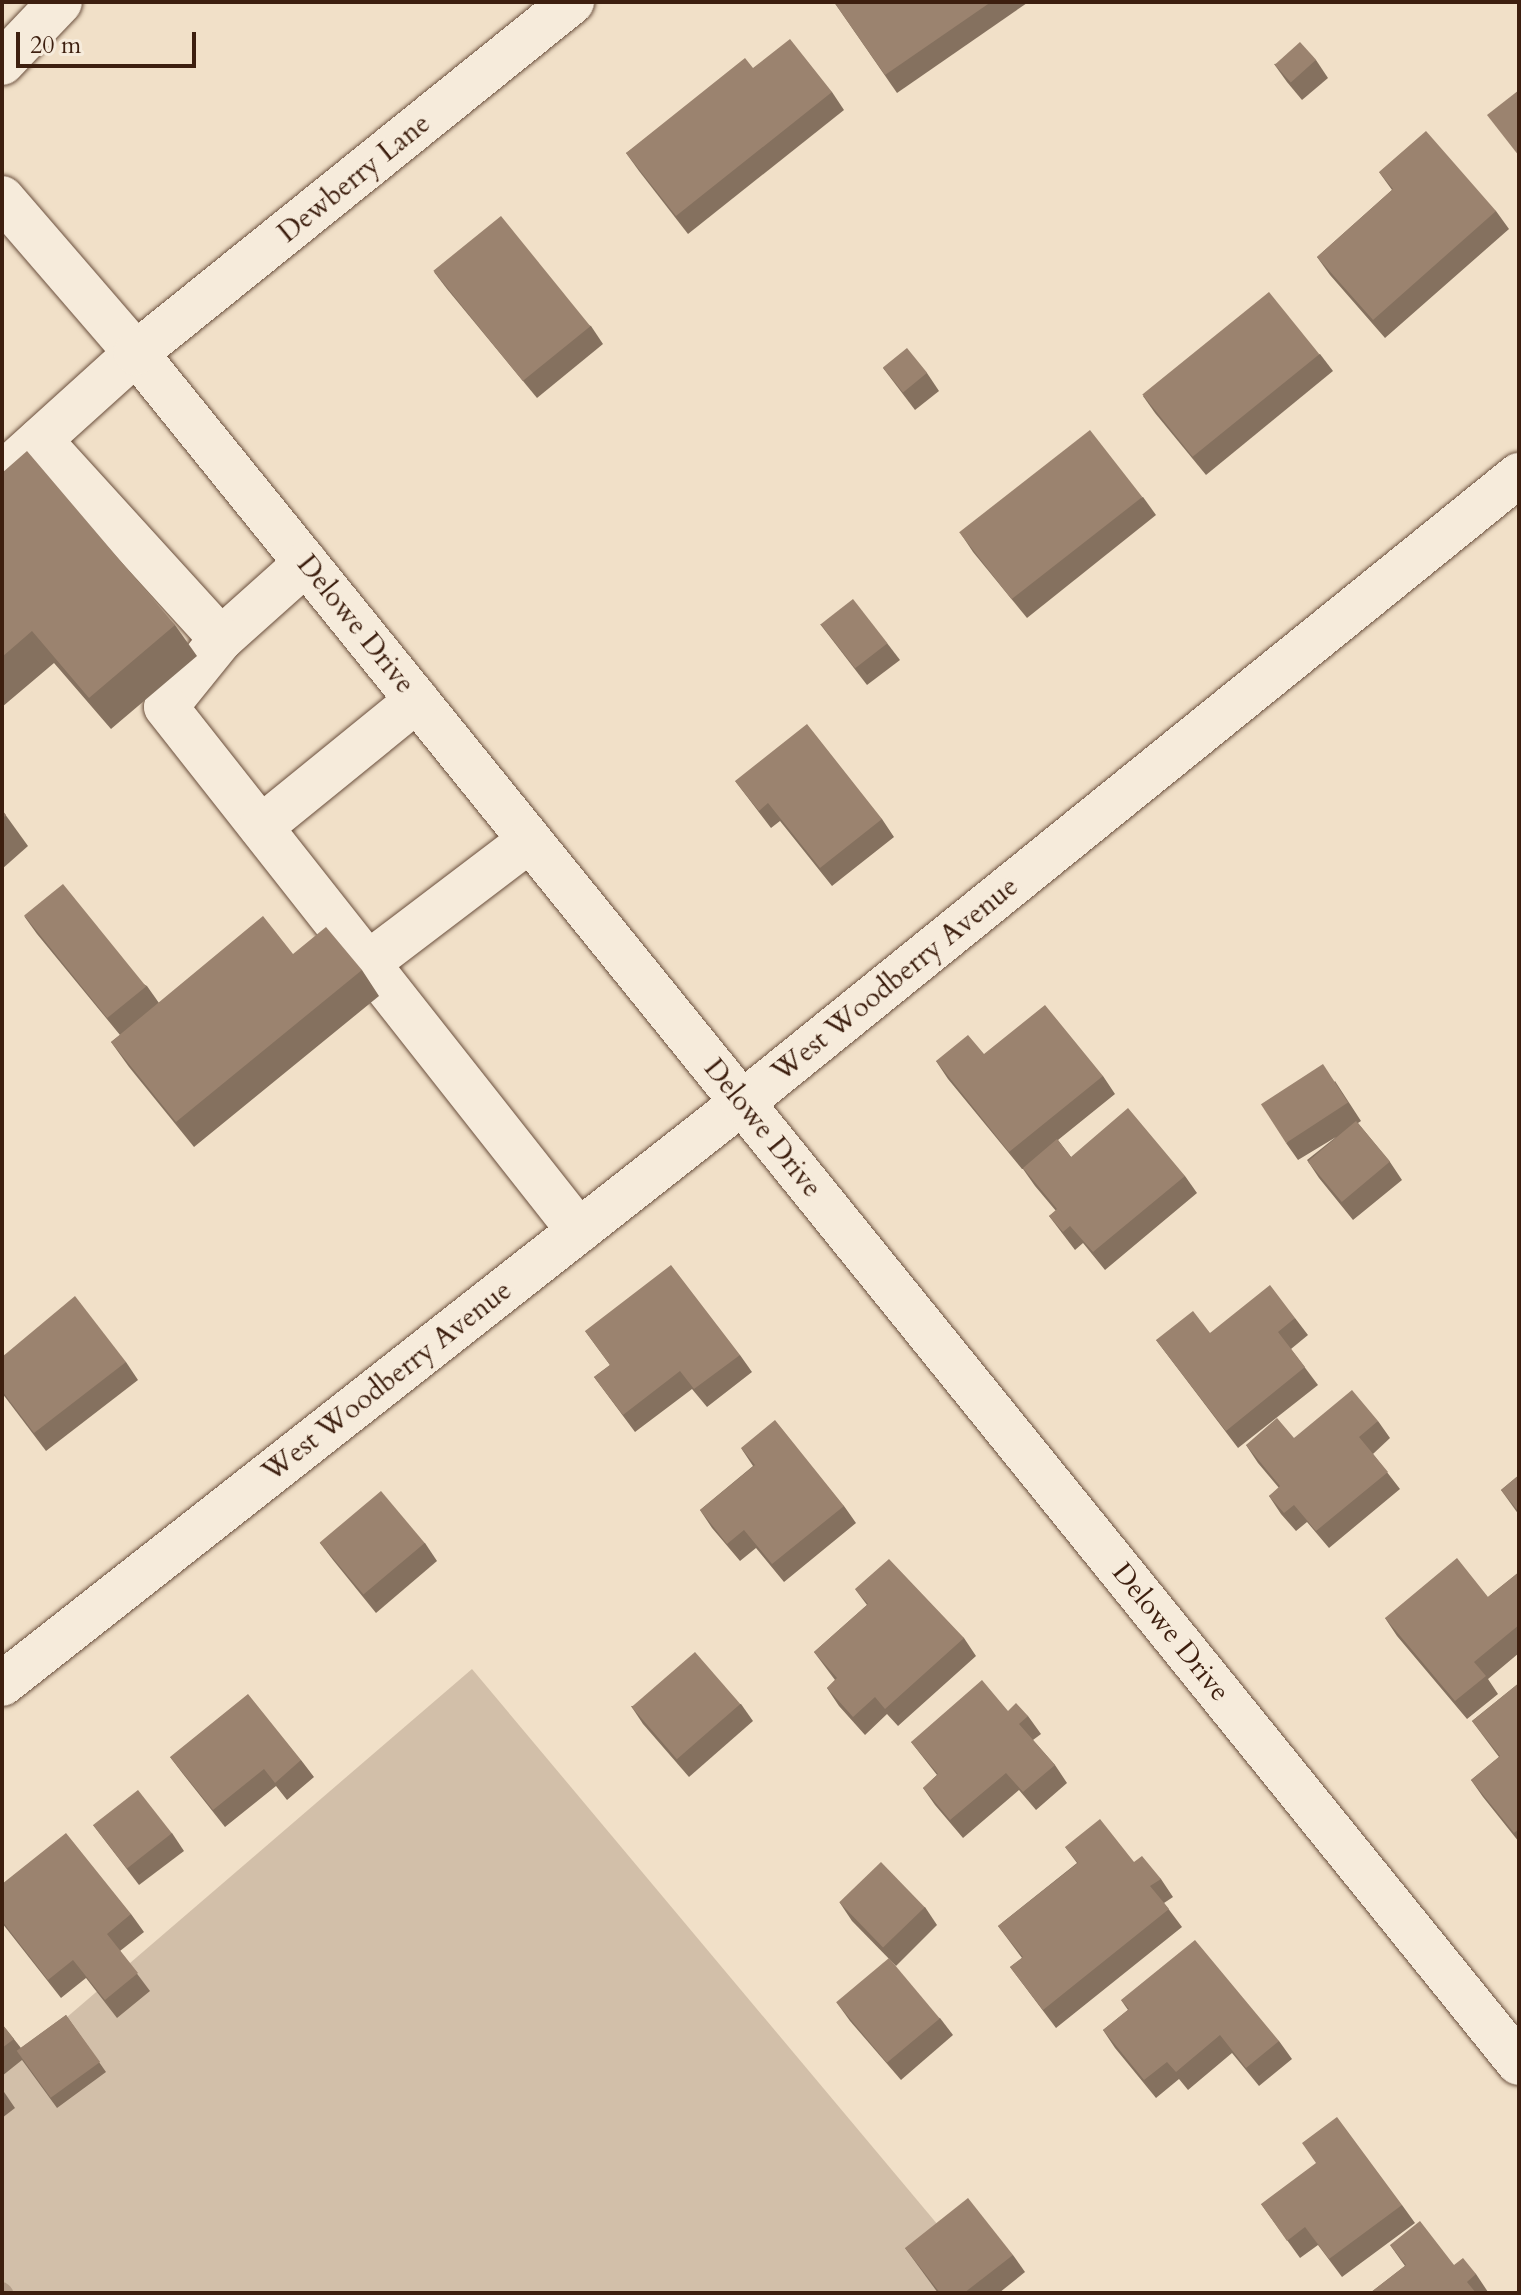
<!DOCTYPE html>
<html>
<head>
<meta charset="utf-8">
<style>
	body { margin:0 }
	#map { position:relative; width:1521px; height:2295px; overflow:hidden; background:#f1e0c8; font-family:Cardo,serif }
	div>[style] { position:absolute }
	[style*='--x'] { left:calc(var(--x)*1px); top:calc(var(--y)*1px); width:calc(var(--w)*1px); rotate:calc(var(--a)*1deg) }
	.green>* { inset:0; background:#d2bfa9 }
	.stream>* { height:18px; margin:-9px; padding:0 9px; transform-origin:9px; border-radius:9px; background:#b49e89 }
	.roads { filter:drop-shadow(0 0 2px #6a4f3d) drop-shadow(0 0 2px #6a4f3d) }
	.minor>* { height:44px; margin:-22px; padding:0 22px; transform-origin:22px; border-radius:22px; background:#f6ebdb }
	.wall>* { inset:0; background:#85715f }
	.building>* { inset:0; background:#9b836f; transform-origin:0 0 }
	span { translate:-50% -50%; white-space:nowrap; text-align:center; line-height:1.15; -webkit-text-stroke:7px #f6ebdb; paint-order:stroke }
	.street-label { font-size:28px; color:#3d1f0f }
	.frame { position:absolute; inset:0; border:4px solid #3d1f0f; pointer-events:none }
	.scale { position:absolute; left:16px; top:32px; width:180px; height:36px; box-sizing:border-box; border:4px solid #3d1f0f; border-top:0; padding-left:10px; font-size:24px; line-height:28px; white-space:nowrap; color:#3d1f0f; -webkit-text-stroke:6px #f6ebdb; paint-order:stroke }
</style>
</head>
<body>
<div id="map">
	<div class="green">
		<i style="clip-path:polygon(472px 1669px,995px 2293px,2px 2293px,2px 2073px)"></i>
	</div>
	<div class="stream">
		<i style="--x:2;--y:2291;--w:3;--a:45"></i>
	</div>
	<div class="roads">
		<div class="minor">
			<i style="--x:2;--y:63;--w:84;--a:-46.4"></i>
			<i style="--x:2;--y:198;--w:205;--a:49.2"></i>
			<i style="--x:136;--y:353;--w:2199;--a:51.04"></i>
			<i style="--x:40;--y:440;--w:269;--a:47.7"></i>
			<i style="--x:221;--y:639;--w:114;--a:-41.8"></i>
			<i style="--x:2;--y:474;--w:181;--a:-42.1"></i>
			<i style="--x:136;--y:353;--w:560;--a:-38.84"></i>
			<i style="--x:221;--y:639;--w:87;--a:129"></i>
			<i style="--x:166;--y:707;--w:667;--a:51.76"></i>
			<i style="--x:261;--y:827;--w:201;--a:-39.1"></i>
			<i style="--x:368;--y:963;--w:203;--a:-37.2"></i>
			<i style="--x:2;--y:1684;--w:942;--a:-38.15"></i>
			<i style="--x:743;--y:1102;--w:998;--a:-38.94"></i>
		</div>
	</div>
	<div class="wall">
		<i style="clip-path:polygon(834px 2px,1026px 2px,1027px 3px,897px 93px)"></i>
		<i style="clip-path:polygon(1316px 60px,1328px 78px,1302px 100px,1287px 82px,1274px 64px)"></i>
		<i style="clip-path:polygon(753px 68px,832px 92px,844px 110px,688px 234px,639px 171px,626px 153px)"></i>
		<i style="clip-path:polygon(1379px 172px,1496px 211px,1509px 229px,1385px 338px,1330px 275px,1317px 257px,1392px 190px)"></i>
		<i style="clip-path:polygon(434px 272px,591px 326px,603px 344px,537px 398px,447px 289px)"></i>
		<i style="clip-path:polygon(1320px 354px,1333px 371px,1206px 475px,1155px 413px,1143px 396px)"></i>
		<i style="clip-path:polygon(883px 368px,927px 373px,939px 391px,915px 410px)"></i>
		<i style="clip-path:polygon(2px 473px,175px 625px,197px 656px,111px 729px,54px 663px,2px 707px)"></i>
		<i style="clip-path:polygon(1143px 497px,1156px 515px,1027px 618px,973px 552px,961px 534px)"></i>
		<i style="clip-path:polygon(820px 624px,887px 643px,900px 660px,867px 685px)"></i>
		<i style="clip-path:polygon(735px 781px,882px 819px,894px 837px,832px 886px,780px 821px,771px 828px)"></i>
		<i style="clip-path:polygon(2px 810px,28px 846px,2px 869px)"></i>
		<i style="clip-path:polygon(24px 916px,147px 986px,159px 1003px,293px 954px,362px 970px,379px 996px,194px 1147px,129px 1067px,111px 1042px,120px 1035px,37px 934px)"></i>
		<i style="clip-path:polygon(984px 1054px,1103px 1076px,1115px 1094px,1058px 1140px,1071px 1157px,1185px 1176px,1197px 1193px,1105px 1270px,1083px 1243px,1075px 1250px,1049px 1216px,1056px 1211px,1035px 1186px,1023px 1169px,1022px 1169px,948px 1079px,936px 1061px)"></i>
		<i style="clip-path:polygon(1335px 1081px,1361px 1121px,1358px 1123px,1390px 1162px,1402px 1180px,1353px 1220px,1319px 1178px,1307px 1160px,1336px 1137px,1298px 1160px,1286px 1143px)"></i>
		<i style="clip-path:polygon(1295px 1318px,1308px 1335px,1291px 1349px,1318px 1385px,1238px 1448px,1156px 1340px,1210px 1333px)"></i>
		<i style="clip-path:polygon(585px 1331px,740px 1355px,752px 1372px,707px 1407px,692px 1389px,635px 1432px,594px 1377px,610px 1365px)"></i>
		<i style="clip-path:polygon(2px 1357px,126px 1362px,138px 1380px,46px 1451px,2px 1393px)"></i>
		<i style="clip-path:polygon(1378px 1421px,1390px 1438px,1373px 1454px,1400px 1489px,1329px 1548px,1307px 1522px,1296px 1531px,1281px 1514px,1269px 1496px,1279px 1488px,1258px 1463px,1246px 1445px,1294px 1438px)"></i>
		<i style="clip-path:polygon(741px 1448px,844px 1506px,856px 1523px,784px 1582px,756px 1548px,740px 1561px,712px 1528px,700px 1510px,753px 1466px)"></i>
		<i style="clip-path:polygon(1519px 1475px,1519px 1515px,1501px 1490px)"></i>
		<i style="clip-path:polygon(320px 1543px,425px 1543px,437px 1561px,376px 1613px,333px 1560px)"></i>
		<i style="clip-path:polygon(1519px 1572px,1519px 1653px,1488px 1679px,1498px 1694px,1467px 1719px,1397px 1636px,1385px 1618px,1488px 1597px)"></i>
		<i style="clip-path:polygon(855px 1589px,964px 1638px,976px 1656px,898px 1726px,887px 1714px,865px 1735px,839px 1706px,827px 1688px,835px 1680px,814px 1652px,867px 1605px)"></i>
		<i style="clip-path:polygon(1519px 1683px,1519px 1842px,1483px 1797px,1471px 1780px,1499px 1757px,1472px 1721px)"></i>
		<i style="clip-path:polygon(741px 1704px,753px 1721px,689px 1777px,643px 1724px,631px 1706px)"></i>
		<i style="clip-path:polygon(1008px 1711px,1028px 1716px,1041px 1734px,1033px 1740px,1055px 1765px,1067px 1783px,1036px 1810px,1019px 1790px,963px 1838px,935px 1805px,923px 1788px,937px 1775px,911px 1742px)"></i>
		<i style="clip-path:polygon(170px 1757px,301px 1760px,314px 1777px,287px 1800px,276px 1786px,225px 1827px,183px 1774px)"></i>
		<i style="clip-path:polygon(93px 1825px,172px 1833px,184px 1851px,139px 1885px)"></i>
		<i style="clip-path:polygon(1065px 1847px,1134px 1862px,1161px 1879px,1173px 1897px,1164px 1903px,1182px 1927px,1056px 2028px,1010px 1967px,1022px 1958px,998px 1926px,1077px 1863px)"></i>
		<i style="clip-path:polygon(2px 1884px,131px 1914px,144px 1932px,120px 1951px,150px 1991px,117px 2018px,86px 1978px,61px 1998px,2px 1923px)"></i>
		<i style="clip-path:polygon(840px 1903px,925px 1907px,937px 1925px,896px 1966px,852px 1921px)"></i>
		<i style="clip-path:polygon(1121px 2000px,1279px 2041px,1292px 2059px,1259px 2086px,1232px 2053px,1188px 2090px,1179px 2079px,1156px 2098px,1115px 2048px,1103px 2030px,1128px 2010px)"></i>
		<i style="clip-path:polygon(837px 2003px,940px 2018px,953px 2035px,901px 2080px,850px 2021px)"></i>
		<i style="clip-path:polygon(66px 2015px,106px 2072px,57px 2108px,22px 2060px,2px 2076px,2px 2024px,21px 2048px)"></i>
		<i style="clip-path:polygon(2px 2089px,15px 2108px,2px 2118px)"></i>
		<i style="clip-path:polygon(1261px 2204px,1402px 2205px,1415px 2223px,1342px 2277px,1318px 2245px,1300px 2258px)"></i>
		<i style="clip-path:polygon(1390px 2245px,1454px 2265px,1476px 2274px,1488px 2292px,1370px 2293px,1405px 2266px)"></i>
		<i style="clip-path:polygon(905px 2248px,1013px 2255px,1025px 2272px,999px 2293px,938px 2293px)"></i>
	</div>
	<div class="building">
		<i style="clip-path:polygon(834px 2px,991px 2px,885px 75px)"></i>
		<i style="clip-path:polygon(790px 39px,832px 92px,676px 216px,626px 153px,745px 58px,753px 68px)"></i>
		<i style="left:1300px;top:42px;width:24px;height:34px;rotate:48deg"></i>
		<i style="clip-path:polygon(1519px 90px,1519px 156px,1487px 115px)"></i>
		<i style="clip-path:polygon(1426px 131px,1496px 211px,1373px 320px,1317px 257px,1393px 189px,1379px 172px)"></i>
		<i style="left:501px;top:216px;width:142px;height:87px;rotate:51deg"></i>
		<i style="left:1269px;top:292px;width:80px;height:163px;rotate:51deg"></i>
		<i style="left:907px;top:348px;width:32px;height:31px;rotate:51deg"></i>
		<i style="left:1090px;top:430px;width:85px;height:166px;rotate:52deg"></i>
		<i style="clip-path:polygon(27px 451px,175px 625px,89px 698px,32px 631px,2px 657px,2px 473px)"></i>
		<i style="left:853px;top:599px;width:56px;height:41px;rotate:52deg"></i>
		<i style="clip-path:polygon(807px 724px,882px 819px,820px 868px,768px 803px,759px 811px,735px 781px)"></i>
		<i style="clip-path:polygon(2px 810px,6px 815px,2px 819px)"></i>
		<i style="left:63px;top:884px;width:132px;height:50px;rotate:51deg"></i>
		<i style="clip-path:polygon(263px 916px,293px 954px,326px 927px,362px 970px,176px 1122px,111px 1042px)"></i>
		<i style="clip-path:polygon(1045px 1005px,1103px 1076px,1009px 1152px,936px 1061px,968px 1035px,984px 1054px)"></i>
		<i style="left:1323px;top:1064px;width:46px;height:74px;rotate:57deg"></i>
		<i style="clip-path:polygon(1128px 1108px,1185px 1176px,1093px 1252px,1070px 1226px,1063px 1232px,1049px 1216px,1057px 1209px,1023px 1168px,1057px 1139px,1071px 1157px)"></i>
		<i style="left:1356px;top:1121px;width:53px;height:63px;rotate:50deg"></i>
		<i style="clip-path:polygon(671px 1265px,740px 1355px,694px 1389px,680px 1371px,623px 1415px,594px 1377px,610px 1365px,585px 1331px)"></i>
		<i style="clip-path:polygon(1270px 1285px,1295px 1318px,1278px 1332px,1305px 1367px,1226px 1431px,1156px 1340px,1193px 1311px,1210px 1333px)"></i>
		<i style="clip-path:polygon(75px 1296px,126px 1362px,34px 1433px,2px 1391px,2px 1357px)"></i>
		<i style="clip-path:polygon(1352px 1390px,1378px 1421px,1359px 1437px,1388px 1472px,1316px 1531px,1294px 1505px,1284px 1513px,1269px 1496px,1280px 1486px,1246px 1445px,1277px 1418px,1294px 1438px)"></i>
		<i style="clip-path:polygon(775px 1420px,844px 1506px,772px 1564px,744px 1530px,727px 1544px,700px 1510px,755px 1465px,741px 1448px)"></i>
		<i style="clip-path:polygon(1519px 1475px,1519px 1510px,1518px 1511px,1501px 1490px)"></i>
		<i style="left:381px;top:1491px;width:68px;height:80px;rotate:50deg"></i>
		<i style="clip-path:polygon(1457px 1558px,1488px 1597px,1519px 1572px,1519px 1625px,1474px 1662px,1486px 1676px,1455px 1701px,1385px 1618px)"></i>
		<i style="clip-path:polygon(889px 1559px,964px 1638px,885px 1709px,875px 1697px,853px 1717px,827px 1688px,837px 1678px,814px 1652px,868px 1604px,855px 1589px)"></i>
		<i style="left:695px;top:1652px;width:69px;height:84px;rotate:49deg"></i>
		<i style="clip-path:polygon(982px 1680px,1008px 1711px,1016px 1703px,1028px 1716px,1019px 1724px,1055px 1765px,1023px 1792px,1006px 1773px,950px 1820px,923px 1788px,938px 1774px,911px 1742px)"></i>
		<i style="clip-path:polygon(1519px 1683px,1519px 1829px,1514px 1833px,1471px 1780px,1500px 1756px,1472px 1721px)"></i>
		<i style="clip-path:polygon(248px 1694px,301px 1760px,275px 1783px,264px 1769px,213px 1810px,170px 1757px)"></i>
		<i style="left:138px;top:1790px;width:55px;height:57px;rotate:52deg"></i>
		<i style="clip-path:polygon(1100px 1819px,1134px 1862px,1142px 1856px,1161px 1879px,1150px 1886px,1169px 1909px,1043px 2010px,1010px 1967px,1023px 1957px,998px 1926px,1078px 1863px,1065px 1847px)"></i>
		<i style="clip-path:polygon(66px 1833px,131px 1914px,107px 1934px,138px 1973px,105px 2000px,73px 1960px,48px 1980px,2px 1921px,2px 1884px)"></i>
		<i style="left:881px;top:1862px;width:63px;height:58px;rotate:46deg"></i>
		<i style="clip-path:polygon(1195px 1940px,1279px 2041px,1246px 2068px,1220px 2035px,1176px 2072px,1167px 2062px,1144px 2080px,1103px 2030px,1129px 2009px,1121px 2000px)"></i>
		<i style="left:889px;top:1958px;width:79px;height:69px;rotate:50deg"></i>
		<i style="left:66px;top:2015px;width:58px;height:61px;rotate:54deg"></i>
		<i style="clip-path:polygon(2px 2024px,14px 2039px,2px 2048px)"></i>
		<i style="clip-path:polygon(1337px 2117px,1402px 2205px,1329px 2259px,1305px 2227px,1287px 2241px,1261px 2204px,1316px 2163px,1302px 2143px)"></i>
		<i style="clip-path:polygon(968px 2198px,1013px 2255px,964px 2293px,940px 2293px,905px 2248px)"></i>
		<i style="clip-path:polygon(1420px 2221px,1454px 2265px,1463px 2258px,1476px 2274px,1467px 2282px,1476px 2293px,1370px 2293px,1406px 2265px,1390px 2245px)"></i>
	</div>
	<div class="street-label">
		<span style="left:354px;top:178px;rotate:-39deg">Dewberry Lane</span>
		<span style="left:356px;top:624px;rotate:51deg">Delowe Drive</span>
		<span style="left:895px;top:979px;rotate:-39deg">West Woodberry Avenue</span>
		<span style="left:763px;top:1128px;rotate:51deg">Delowe Drive</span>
		<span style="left:387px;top:1381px;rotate:-38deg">West Woodberry Avenue</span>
		<span style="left:1171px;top:1632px;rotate:51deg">Delowe Drive</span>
	</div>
	<div class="frame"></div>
	<div class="scale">20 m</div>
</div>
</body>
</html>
